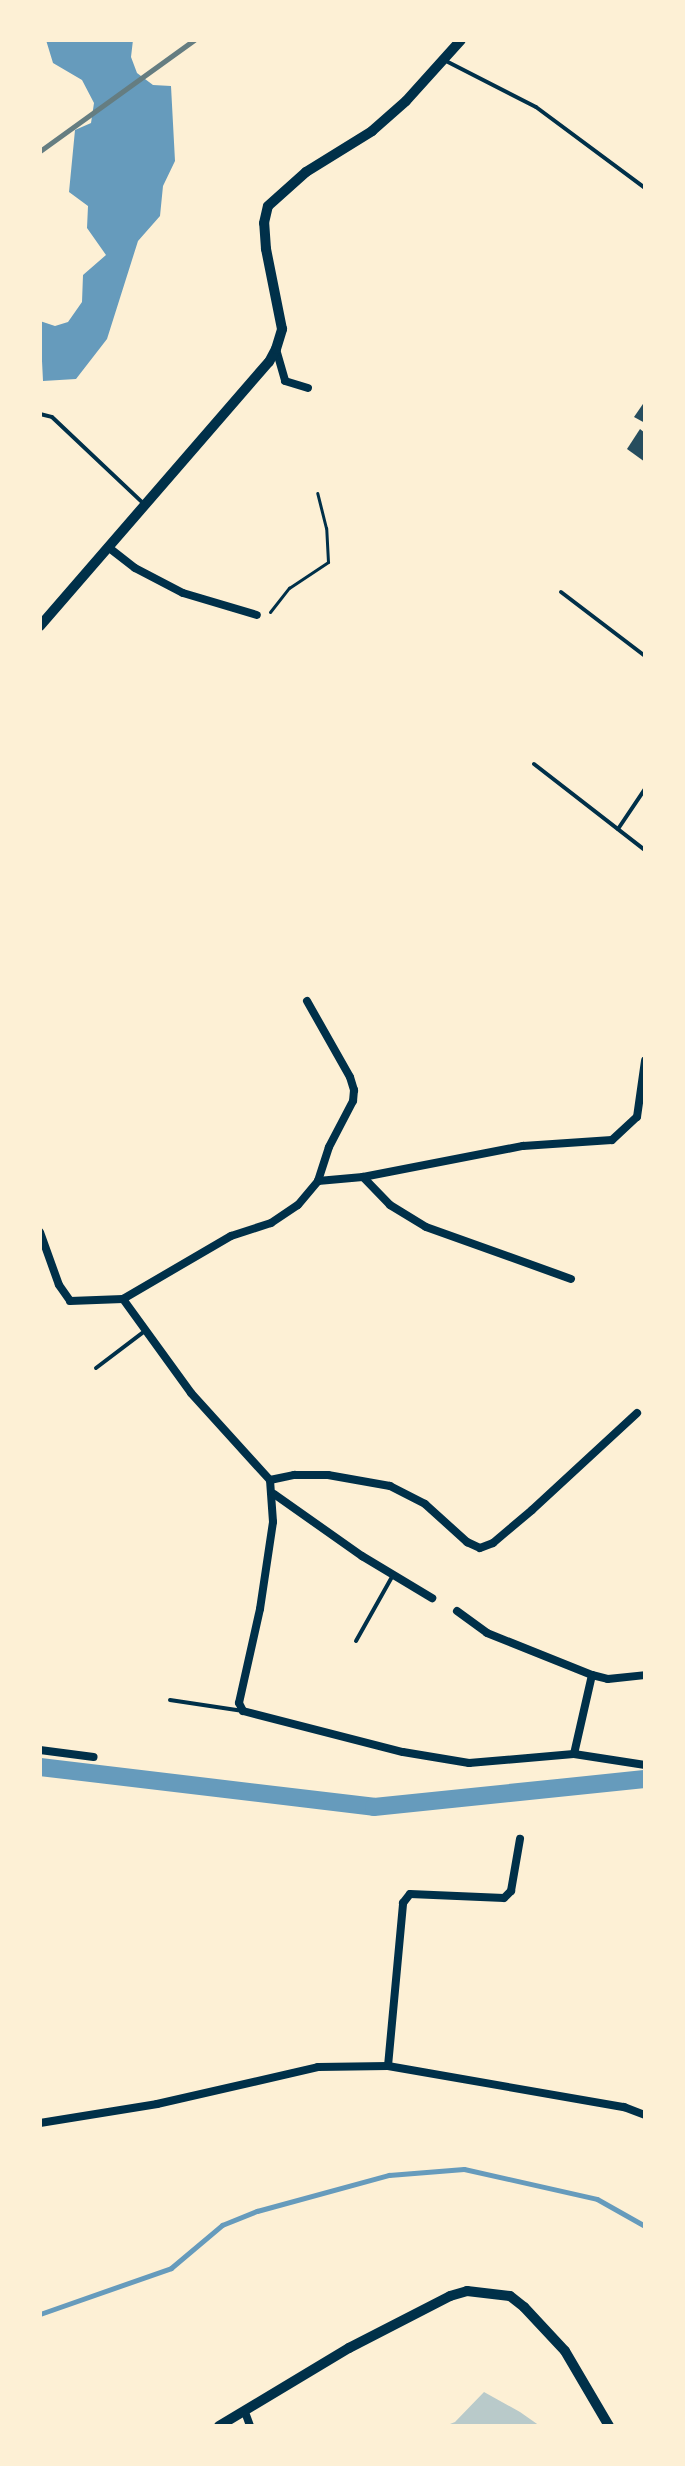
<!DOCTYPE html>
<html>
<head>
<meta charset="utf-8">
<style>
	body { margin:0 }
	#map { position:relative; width:685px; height:2466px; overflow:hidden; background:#fdf0d5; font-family:"DejaVu Sans",sans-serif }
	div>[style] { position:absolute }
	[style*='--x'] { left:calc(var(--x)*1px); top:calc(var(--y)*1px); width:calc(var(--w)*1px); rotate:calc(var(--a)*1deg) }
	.green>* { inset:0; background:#b9caca }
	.water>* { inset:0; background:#669bbc }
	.stream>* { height:5px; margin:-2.5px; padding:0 2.5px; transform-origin:2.5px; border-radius:2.5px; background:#669bbc }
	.canal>* { height:18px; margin:-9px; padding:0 9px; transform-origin:9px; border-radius:9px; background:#669bbc }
	.building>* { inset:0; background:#264d5e }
	.path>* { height:3px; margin:-1.5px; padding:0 1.5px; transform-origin:1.5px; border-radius:1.5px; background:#003049 }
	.service>* { height:4px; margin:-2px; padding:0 2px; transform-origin:2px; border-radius:2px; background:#003049 }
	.minor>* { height:8px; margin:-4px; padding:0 4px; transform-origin:4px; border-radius:4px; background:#003049 }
	.tertiary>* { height:10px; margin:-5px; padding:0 5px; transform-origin:5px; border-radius:5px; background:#003049 }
	.rail>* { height:5px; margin:-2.5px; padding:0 2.5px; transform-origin:2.5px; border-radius:2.5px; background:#657d81 }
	span { translate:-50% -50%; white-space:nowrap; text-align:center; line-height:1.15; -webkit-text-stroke:7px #fdf0d5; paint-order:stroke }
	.frame { position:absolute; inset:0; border:42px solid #fdf0d5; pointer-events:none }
</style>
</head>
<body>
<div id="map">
	<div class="green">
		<i style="clip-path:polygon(484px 2392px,520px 2412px,540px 2426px,445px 2426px,455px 2422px)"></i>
	</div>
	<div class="water">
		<i style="clip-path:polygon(46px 40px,133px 40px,131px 57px,137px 73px,153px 85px,171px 86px,175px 161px,163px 186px,160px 216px,138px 241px,107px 339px,76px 379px,43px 381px,40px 321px,55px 326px,68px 322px,82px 302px,83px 275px,106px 255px,87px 228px,88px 206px,69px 192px,75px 130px,91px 123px,94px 103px,82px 80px,53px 63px)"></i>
	</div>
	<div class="stream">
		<i style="--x:40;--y:2314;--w:139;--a:-19.3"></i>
		<i style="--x:171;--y:2268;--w:67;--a:-40.1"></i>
		<i style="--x:222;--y:2225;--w:38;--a:-22"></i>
		<i style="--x:257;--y:2211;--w:137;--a:-15.3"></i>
		<i style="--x:389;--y:2175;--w:75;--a:-4.6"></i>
		<i style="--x:464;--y:2169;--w:136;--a:12.7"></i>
		<i style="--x:597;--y:2199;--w:55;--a:29.4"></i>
	</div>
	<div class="canal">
		<i style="--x:40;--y:1767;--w:336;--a:6.8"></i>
		<i style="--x:374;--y:1807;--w:272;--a:-5.9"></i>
	</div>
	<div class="building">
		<i style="clip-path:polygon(645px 401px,645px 423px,634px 417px)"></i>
		<i style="clip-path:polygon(640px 429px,645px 433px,645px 462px,627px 449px)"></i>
	</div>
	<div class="path">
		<i style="--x:270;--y:612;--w:31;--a:-52"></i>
		<i style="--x:289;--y:588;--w:47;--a:-33.7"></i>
		<i style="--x:328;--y:562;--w:34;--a:-93"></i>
		<i style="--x:326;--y:528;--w:36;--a:-104"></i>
	</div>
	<div class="service">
		<i style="--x:446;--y:61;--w:101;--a:27.1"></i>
		<i style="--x:536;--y:107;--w:136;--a:36.6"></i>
		<i style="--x:40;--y:414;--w:12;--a:14"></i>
		<i style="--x:52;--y:417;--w:125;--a:43.4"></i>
		<i style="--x:561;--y:592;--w:106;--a:37.3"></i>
		<i style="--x:534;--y:764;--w:140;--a:37.8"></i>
		<i style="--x:618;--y:829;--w:48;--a:-56"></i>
		<i style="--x:96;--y:1368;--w:61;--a:-37.1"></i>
		<i style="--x:356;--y:1641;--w:76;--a:-60.7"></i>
		<i style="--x:170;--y:1700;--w:74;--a:8.6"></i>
	</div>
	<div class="minor">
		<i style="--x:276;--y:349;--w:33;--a:74"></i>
		<i style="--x:285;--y:381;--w:24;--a:17"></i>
		<i style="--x:108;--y:547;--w:34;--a:38"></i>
		<i style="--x:135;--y:568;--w:54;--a:27.5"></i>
		<i style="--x:183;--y:593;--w:77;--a:16.6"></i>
		<i style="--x:307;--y:1001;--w:87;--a:60.5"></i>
		<i style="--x:350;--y:1077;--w:14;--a:73"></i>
		<i style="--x:354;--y:1090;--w:11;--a:95"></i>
		<i style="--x:353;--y:1101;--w:52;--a:117.6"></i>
		<i style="--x:329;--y:1147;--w:36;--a:108"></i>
		<i style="--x:363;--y:1177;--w:39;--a:46"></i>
		<i style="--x:390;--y:1205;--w:42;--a:31.4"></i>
		<i style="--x:426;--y:1227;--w:154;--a:19.7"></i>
		<i style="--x:40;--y:1232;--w:56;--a:70.3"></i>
		<i style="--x:59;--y:1285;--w:19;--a:55"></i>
		<i style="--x:70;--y:1301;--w:53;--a:-2.2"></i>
		<i style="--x:123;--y:1299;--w:125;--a:-30.3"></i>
		<i style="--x:231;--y:1236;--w:42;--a:-18"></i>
		<i style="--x:271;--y:1223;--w:32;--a:-34"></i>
		<i style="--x:298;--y:1205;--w:31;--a:-50"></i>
		<i style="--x:318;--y:1181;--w:45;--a:-5.1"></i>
		<i style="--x:363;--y:1177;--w:163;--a:-11"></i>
		<i style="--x:523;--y:1146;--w:89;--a:-3.9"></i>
		<i style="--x:612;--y:1140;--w:34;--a:-43"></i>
		<i style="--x:637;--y:1117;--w:57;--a:-81.9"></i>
		<i style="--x:123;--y:1299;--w:116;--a:54.1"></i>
		<i style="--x:191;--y:1393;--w:118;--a:47.8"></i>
		<i style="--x:270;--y:1480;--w:42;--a:85.9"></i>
		<i style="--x:273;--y:1522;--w:88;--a:98.5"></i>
		<i style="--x:260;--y:1609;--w:96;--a:102.6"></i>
		<i style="--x:239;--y:1703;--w:9;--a:63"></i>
		<i style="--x:243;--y:1711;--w:165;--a:14.4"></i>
		<i style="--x:403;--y:1752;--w:67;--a:9.5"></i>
		<i style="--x:469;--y:1763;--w:105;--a:-4.9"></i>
		<i style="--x:574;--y:1754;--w:72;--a:8.8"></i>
		<i style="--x:270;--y:1480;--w:25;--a:-12"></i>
		<i style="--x:294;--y:1475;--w:34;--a:0"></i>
		<i style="--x:328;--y:1475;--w:63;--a:10.1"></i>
		<i style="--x:390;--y:1486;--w:39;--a:27"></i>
		<i style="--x:425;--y:1504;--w:57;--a:42.1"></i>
		<i style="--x:467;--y:1542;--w:14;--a:25"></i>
		<i style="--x:480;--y:1548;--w:14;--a:-21"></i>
		<i style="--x:493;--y:1543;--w:51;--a:-40.2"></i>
		<i style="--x:532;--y:1510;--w:143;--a:-42.7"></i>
		<i style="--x:274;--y:1494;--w:108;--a:35.2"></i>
		<i style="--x:362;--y:1556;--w:82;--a:31"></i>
		<i style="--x:457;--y:1611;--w:37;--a:36"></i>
		<i style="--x:487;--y:1633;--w:113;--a:21.8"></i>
		<i style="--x:592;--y:1675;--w:16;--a:14"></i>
		<i style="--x:608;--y:1679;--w:37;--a:-6"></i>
		<i style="--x:40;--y:1750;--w:54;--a:7.4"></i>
		<i style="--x:574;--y:1754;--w:81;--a:-77.2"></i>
		<i style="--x:388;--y:2066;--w:164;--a:-84.7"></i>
		<i style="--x:403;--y:1903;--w:11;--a:-52"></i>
		<i style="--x:410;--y:1894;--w:94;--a:2.4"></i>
		<i style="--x:504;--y:1898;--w:10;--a:-45"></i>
		<i style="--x:511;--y:1891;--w:53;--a:-80.2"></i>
		<i style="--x:40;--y:2123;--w:119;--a:-9.2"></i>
		<i style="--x:157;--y:2104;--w:165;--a:-12.9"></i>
		<i style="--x:318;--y:2067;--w:70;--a:-0.8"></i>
		<i style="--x:388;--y:2066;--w:240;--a:9.9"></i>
		<i style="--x:624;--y:2107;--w:22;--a:21"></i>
		<i style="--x:245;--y:2412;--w:15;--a:70"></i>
	</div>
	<div class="tertiary">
		<i style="--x:40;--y:626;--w:349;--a:-49.1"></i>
		<i style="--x:269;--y:362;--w:15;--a:-62"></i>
		<i style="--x:276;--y:349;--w:21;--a:-73"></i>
		<i style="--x:282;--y:329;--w:82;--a:-101.3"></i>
		<i style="--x:266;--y:249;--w:26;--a:-94"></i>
		<i style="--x:264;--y:223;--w:17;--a:-77"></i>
		<i style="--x:268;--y:206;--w:51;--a:-41.8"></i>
		<i style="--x:306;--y:172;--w:78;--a:-31.8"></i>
		<i style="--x:372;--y:131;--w:45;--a:-41.4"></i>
		<i style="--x:406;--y:101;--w:82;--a:-48"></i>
		<i style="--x:219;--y:2426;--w:152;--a:-31"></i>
		<i style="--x:349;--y:2348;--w:114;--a:-27.2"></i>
		<i style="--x:450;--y:2296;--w:18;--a:-16"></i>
		<i style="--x:467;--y:2291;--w:43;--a:6.6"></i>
		<i style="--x:510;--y:2296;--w:18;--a:38"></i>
		<i style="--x:524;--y:2307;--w:60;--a:47"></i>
		<i style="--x:565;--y:2351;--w:87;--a:59.6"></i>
	</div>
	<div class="rail">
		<i style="--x:40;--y:151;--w:190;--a:-35.8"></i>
	</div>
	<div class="frame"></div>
</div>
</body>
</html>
